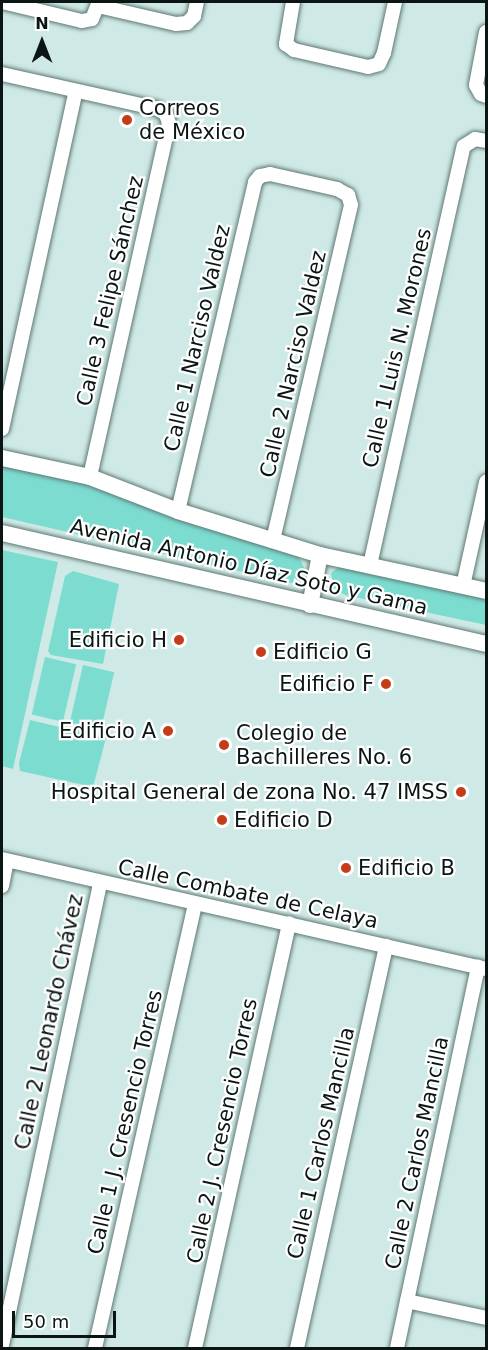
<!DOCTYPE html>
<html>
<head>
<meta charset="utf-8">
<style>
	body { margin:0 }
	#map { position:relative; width:488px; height:1350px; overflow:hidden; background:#cfeae6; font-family:"DejaVu Sans",sans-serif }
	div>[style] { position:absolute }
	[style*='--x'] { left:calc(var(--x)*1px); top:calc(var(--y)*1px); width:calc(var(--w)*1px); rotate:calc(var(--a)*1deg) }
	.green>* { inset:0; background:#7cdcd0; transform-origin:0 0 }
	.roads { filter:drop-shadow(0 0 2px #5f7874) drop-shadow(0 0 2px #5f7874) }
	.minor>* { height:14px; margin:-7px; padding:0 7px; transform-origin:7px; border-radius:7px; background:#fff }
	.tertiary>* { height:16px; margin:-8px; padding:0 8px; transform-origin:8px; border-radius:8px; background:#fff }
	.dots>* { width:16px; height:16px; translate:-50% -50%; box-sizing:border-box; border:3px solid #fff; border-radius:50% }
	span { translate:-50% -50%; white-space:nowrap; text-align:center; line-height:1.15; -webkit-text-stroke:4.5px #fff; paint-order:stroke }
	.poi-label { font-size:21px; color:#0b1513 }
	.left { translate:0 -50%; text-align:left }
	.right { translate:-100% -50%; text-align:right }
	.street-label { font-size:21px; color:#0b1513 }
	.frame { position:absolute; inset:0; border:3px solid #0b1513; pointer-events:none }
	.north { position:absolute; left:12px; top:12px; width:60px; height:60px; -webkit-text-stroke:4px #fff; paint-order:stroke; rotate:0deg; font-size:16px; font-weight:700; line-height:24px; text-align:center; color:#0b1513 }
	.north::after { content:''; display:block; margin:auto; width:21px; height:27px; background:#0b1513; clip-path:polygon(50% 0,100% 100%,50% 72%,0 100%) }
	.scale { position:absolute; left:12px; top:1311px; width:104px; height:27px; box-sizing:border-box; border:3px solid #0b1513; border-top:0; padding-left:8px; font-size:18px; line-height:21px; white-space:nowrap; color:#0b1513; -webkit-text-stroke:4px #fff; paint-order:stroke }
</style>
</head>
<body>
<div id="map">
	<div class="green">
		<i style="clip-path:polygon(2px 460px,83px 478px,296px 552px,306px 571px,301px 579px,291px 583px,2px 517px)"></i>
		<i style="clip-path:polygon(2px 550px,58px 562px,13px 769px,2px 766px)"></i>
		<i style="clip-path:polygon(340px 566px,486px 593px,486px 625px,345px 595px,334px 588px,331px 573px)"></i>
		<i style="clip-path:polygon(73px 571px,119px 584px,103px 664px,51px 655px,48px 651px,65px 576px)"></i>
		<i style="left:45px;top:657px;width:32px;height:59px;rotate:13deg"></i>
		<i style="left:83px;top:665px;width:32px;height:59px;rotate:13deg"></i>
		<i style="clip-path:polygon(30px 720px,106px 738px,93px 787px,20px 771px,19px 763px)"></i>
	</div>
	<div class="roads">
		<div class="minor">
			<i style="--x:2;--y:2;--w:82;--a:13.4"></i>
			<i style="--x:82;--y:21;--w:10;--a:-11"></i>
			<i style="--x:92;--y:19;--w:18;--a:-68"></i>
			<i style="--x:293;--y:2;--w:43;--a:99.5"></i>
			<i style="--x:286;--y:44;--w:10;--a:37"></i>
			<i style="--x:294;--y:50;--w:76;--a:12.9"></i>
			<i style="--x:368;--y:67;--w:11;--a:-15"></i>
			<i style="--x:379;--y:64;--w:12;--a:-66"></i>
			<i style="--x:384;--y:53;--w:52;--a:-77.8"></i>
			<i style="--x:98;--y:6;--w:80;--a:13"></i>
			<i style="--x:176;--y:24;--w:11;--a:-5"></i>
			<i style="--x:187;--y:23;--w:10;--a:-45"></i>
			<i style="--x:194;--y:16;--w:14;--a:-78"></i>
			<i style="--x:486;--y:32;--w:54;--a:100.7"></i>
			<i style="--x:476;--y:85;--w:10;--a:61"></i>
			<i style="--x:481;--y:94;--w:5;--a:22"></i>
			<i style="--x:2;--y:74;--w:160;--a:12.6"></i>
			<i style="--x:158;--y:109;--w:9;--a:32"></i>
			<i style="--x:166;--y:114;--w:9;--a:72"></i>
			<i style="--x:169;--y:123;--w:363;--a:102.6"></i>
			<i style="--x:2;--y:429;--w:346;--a:-77.7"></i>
			<i style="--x:178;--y:511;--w:338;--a:-76.8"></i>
			<i style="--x:255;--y:182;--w:8;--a:-50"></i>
			<i style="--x:260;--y:176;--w:10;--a:-11"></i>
			<i style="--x:270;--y:174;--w:69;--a:12.6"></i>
			<i style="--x:337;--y:189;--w:13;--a:29"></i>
			<i style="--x:348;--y:195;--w:10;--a:73"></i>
			<i style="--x:351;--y:205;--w:345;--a:103.1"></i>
			<i style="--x:370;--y:565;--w:429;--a:-77.4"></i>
			<i style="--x:464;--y:146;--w:13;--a:-32"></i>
			<i style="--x:475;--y:139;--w:11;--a:10"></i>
			<i style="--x:463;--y:586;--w:107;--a:-77.5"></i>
			<i style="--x:2;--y:859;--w:496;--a:12.8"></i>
			<i style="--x:2;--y:886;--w:25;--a:-79"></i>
			<i style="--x:407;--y:1301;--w:81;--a:12.1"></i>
			<i style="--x:2;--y:1345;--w:472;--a:-78"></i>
			<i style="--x:95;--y:1348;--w:455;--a:-77.3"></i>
			<i style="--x:195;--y:1348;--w:435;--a:-77.5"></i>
			<i style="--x:297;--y:1348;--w:412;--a:-77.5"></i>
			<i style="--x:397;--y:1348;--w:390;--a:-78"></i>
		</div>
		<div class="tertiary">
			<i style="--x:2;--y:458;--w:90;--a:12.2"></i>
			<i style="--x:90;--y:477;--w:94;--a:21.1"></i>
			<i style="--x:178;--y:511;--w:149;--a:17.2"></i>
			<i style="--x:320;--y:555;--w:170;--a:12.2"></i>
			<i style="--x:2;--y:533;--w:497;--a:12.9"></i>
			<i style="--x:310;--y:605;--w:51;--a:-78.7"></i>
		</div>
	</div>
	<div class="dots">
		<i style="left:127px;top:120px;background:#c53c18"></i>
		<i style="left:179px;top:640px;background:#c53c18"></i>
		<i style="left:261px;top:652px;background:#c53c18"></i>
		<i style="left:386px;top:684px;background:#c53c18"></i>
		<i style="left:168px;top:731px;background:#c53c18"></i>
		<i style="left:224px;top:745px;background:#c53c18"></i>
		<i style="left:461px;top:792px;background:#c53c18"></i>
		<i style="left:222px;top:820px;background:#c53c18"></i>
		<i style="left:346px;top:868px;background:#c53c18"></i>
	</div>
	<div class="poi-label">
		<span class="left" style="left:139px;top:120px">Correos<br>de México</span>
		<span class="right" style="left:167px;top:640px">Edificio H</span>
		<span class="left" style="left:273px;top:652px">Edificio G</span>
		<span class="right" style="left:374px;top:684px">Edificio F</span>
		<span class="right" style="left:156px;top:731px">Edificio A</span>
		<span class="left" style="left:236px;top:745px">Colegio de<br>Bachilleres No. 6</span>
		<span class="right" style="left:448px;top:792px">Hospital General de zona No. 47 IMSS</span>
		<span class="left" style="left:234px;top:820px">Edificio D</span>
		<span class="left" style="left:358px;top:868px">Edificio B</span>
	</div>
	<div class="street-label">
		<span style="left:110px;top:291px;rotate:-77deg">Calle 3 Felipe Sánchez</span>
		<span style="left:197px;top:338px;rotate:-77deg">Calle 1 Narciso Valdez</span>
		<span style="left:397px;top:348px;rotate:-77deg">Calle 1 Luis N. Morones</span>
		<span style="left:293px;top:364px;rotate:-77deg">Calle 2 Narciso Valdez</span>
		<span style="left:249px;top:567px;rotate:13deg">Avenida Antonio Díaz Soto y Gama</span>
		<span style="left:248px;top:894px;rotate:12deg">Calle Combate de Celaya</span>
		<span style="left:49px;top:1022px;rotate:-78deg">Calle 2 Leonardo Chávez</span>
		<span style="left:125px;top:1122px;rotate:-77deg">Calle 1 J. Cresencio Torres</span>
		<span style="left:222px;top:1131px;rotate:-78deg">Calle 2 J. Cresencio Torres</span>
		<span style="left:321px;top:1143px;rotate:-77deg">Calle 1 Carlos Mancilla</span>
		<span style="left:417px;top:1153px;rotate:-78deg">Calle 2 Carlos Mancilla</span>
	</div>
	<div class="frame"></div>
	<div class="north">N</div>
	<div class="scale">50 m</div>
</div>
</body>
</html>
